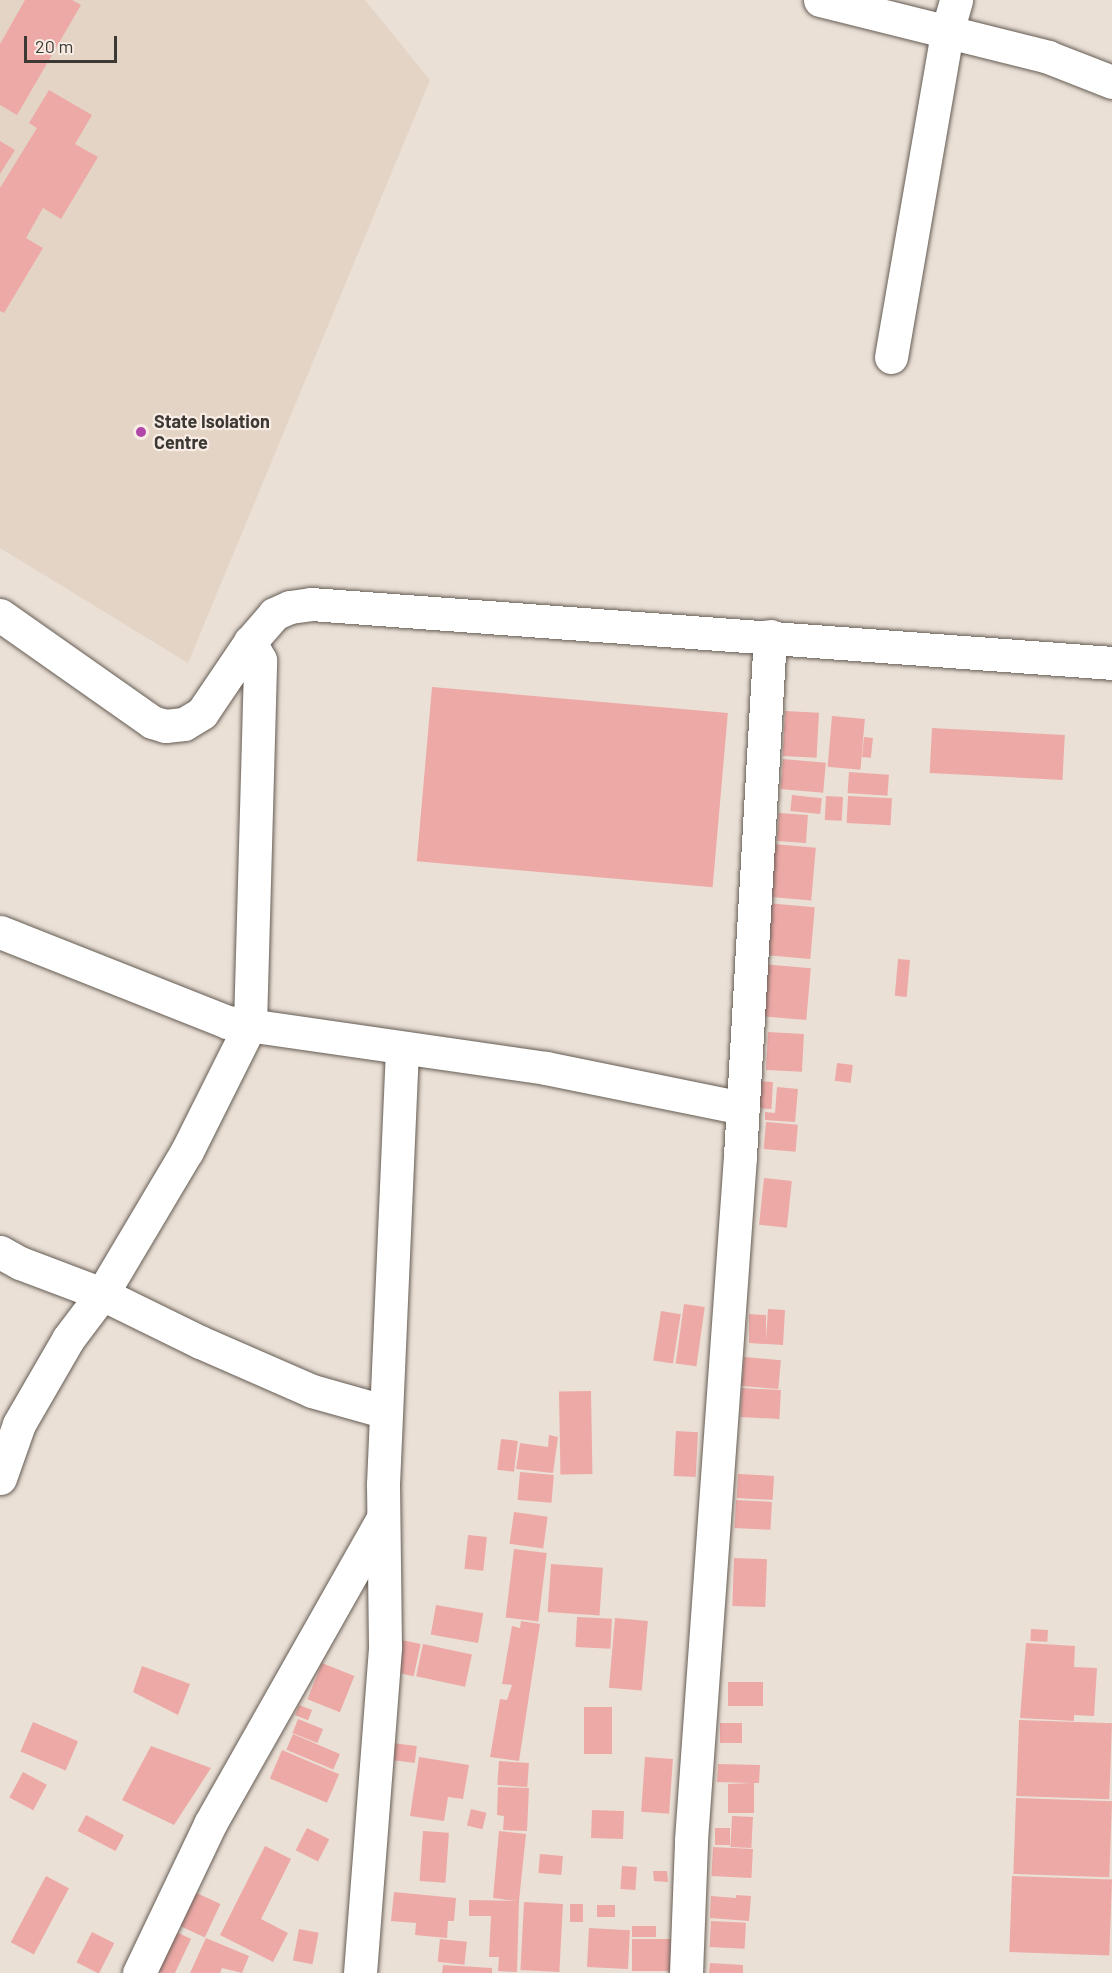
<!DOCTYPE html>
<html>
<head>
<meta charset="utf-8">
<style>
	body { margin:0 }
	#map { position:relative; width:1112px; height:1973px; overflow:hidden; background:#eae0d6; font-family:Barlow,sans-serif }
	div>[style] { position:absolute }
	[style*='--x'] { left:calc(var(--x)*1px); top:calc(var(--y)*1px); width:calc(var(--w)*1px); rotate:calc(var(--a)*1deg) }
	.built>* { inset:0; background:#e4d4c5 }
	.building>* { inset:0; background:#eda9a6; transform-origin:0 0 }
	.roads { filter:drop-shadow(0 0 2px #655c54) drop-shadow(0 0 2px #655c54) }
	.minor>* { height:33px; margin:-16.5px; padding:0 16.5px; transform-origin:16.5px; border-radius:16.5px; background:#fff }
	.dots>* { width:16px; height:16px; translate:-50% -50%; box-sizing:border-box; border:3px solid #f8ede4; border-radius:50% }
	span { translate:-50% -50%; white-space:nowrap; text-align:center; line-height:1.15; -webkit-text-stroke:4.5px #f8ede4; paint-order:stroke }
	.poi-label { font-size:18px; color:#3c3834; font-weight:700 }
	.left { translate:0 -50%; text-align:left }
	.scale { position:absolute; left:24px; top:36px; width:93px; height:27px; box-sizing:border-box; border:3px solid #3c3834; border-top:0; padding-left:8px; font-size:18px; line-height:21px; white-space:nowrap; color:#3c3834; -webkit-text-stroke:4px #f8ede4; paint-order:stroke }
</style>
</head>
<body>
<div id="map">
	<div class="built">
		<i style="clip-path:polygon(0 0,365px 0,430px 80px,188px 663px,0 548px)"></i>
	</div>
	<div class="building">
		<i style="clip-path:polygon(25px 0,72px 0,81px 5px,17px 115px,0 105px,0 44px)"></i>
		<i style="clip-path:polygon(49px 90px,92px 115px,75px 144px,98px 157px,61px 219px,43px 208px,26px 238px,43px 248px,4px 313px,0 311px,0 188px,37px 128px,29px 123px)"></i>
		<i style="clip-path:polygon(0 141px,15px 150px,0 174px)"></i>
		<i style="left:432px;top:687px;width:297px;height:175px;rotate:5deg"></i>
		<i style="left:785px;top:711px;width:34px;height:45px;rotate:3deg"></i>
		<i style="left:832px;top:716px;width:33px;height:51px;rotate:5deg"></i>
		<i style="left:932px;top:728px;width:133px;height:45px;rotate:3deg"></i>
		<i style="left:864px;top:737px;width:9px;height:20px;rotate:6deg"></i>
		<i style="left:783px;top:759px;width:43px;height:30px;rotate:5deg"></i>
		<i style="left:849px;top:772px;width:40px;height:21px;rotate:4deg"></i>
		<i style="left:792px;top:795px;width:30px;height:16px;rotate:6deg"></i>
		<i style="left:826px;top:796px;width:17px;height:24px;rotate:3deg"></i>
		<i style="left:848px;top:796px;width:44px;height:27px;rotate:3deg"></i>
		<i style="left:779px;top:813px;width:29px;height:28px;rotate:4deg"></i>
		<i style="left:773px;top:844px;width:43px;height:53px;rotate:5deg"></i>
		<i style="left:766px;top:903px;width:49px;height:52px;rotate:5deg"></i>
		<i style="left:898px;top:959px;width:12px;height:37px;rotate:5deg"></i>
		<i style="left:762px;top:964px;width:49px;height:52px;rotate:5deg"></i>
		<i style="left:768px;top:1032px;width:36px;height:38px;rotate:3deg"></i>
		<i style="left:837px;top:1063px;width:16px;height:18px;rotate:7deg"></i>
		<i style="left:755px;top:1081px;width:18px;height:27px;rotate:3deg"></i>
		<i style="clip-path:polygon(777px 1087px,798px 1089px,795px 1122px,765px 1120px,765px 1112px,775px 1113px)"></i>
		<i style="left:766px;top:1122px;width:32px;height:27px;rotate:5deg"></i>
		<i style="left:764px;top:1178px;width:28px;height:47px;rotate:6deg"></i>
		<i style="left:684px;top:1304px;width:21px;height:60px;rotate:8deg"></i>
		<i style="clip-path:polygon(768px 1309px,785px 1310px,783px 1345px,749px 1343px,749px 1314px,766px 1315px,766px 1340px)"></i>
		<i style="left:661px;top:1311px;width:20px;height:50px;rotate:9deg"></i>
		<i style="left:744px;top:1357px;width:37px;height:29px;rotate:5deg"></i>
		<i style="left:742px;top:1388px;width:39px;height:29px;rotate:3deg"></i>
		<i style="left:591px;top:1391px;width:83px;height:32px;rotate:89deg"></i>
		<i style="left:676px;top:1431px;width:22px;height:45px;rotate:3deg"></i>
		<i style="clip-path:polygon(549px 1435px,558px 1437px,553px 1473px,516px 1469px,520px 1443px,548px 1447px)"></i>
		<i style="left:501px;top:1439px;width:17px;height:31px;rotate:7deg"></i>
		<i style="left:520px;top:1472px;width:34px;height:28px;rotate:5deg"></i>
		<i style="left:738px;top:1474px;width:36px;height:24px;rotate:3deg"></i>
		<i style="left:736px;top:1500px;width:36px;height:28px;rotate:3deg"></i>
		<i style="left:514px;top:1512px;width:34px;height:32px;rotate:8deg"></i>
		<i style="left:468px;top:1535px;width:19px;height:34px;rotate:6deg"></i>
		<i style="left:514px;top:1549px;width:33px;height:69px;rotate:7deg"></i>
		<i style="left:734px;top:1558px;width:33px;height:48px;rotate:2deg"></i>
		<i style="left:551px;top:1564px;width:52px;height:48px;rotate:4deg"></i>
		<i style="left:436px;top:1605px;width:48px;height:30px;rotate:10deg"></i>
		<i style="left:577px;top:1617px;width:35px;height:30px;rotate:3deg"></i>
		<i style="left:615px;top:1618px;width:33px;height:70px;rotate:5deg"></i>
		<i style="clip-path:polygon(521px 1621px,540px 1624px,519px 1761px,490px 1757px,500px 1699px,507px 1700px,512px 1685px,502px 1684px,512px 1626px,520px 1628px)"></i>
		<i style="left:1031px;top:1629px;width:17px;height:12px;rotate:3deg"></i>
		<i style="left:402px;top:1640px;width:19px;height:33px;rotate:12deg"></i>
		<i style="clip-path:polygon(1026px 1643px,1075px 1646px,1074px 1667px,1097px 1668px,1094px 1716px,1074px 1715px,1074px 1721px,1020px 1718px)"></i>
		<i style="left:423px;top:1644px;width:50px;height:33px;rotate:12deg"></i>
		<i style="left:322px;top:1663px;width:35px;height:39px;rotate:22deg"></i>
		<i style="clip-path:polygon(142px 1666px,190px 1684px,178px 1715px,133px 1692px)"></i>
		<i style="left:728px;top:1682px;width:35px;height:24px"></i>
		<i style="left:299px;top:1705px;width:14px;height:11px;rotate:21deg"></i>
		<i style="left:584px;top:1707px;width:28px;height:47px"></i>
		<i style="left:298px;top:1719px;width:27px;height:15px;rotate:22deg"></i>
		<i style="left:1019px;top:1720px;width:93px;height:76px;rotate:2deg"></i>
		<i style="left:33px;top:1722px;width:49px;height:32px;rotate:23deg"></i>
		<i style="left:720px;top:1723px;width:22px;height:20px"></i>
		<i style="left:293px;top:1734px;width:51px;height:17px;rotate:23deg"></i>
		<i style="left:392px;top:1743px;width:25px;height:17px;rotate:7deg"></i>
		<i style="clip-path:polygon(151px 1746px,211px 1768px,174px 1825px,122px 1800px)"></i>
		<i style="left:282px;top:1750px;width:62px;height:31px;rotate:23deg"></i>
		<i style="clip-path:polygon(419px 1757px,469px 1765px,463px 1799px,448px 1797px,444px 1821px,410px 1816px)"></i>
		<i style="left:645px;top:1757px;width:28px;height:55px;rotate:4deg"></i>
		<i style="left:499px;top:1761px;width:30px;height:24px;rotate:4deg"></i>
		<i style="clip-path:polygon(718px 1764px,760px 1765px,759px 1783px,754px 1783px,754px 1813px,728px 1813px,728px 1784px,752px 1783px,717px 1782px)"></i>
		<i style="left:23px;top:1772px;width:27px;height:29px;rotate:28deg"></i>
		<i style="clip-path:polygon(498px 1787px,529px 1788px,527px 1831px,503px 1830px,504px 1816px,497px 1815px)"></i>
		<i style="left:1016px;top:1798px;width:96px;height:76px;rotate:2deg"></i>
		<i style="left:471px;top:1809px;width:16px;height:17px;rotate:14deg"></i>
		<i style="left:592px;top:1810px;width:32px;height:28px;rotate:2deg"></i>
		<i style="left:86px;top:1815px;width:43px;height:18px;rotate:28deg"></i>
		<i style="left:732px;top:1816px;width:21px;height:31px;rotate:3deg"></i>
		<i style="left:307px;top:1828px;width:25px;height:25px;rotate:27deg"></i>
		<i style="left:715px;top:1828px;width:15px;height:17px"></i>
		<i style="left:423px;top:1831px;width:26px;height:50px;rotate:4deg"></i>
		<i style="clip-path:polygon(499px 1831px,526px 1834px,519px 1901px,517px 1972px,498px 1971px,499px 1957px,489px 1957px,491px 1916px,469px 1916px,469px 1900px,517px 1901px,493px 1898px)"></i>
		<i style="clip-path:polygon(265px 1846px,291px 1859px,261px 1919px,288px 1933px,273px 1962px,220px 1935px)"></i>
		<i style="left:713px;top:1847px;width:40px;height:29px;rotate:3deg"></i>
		<i style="left:540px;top:1854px;width:23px;height:19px;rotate:5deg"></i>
		<i style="left:622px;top:1866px;width:15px;height:23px;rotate:4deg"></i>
		<i style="clip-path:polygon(653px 1871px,667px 1871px,668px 1882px,654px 1881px)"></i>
		<i style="left:46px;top:1876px;width:26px;height:75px;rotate:28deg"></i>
		<i style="left:1012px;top:1876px;width:100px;height:76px;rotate:2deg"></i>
		<i style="left:186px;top:1888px;width:38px;height:37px;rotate:25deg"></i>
		<i style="clip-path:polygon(394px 1892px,456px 1898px,454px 1921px,448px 1921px,447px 1938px,415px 1935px,416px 1923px,391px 1921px)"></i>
		<i style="clip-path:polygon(736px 1895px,751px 1896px,749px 1921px,710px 1918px,711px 1896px,736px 1898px)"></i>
		<i style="left:524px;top:1902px;width:39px;height:68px;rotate:3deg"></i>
		<i style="left:570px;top:1904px;width:13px;height:18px"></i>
		<i style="left:615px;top:1905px;width:12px;height:18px;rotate:90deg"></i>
		<i style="left:711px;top:1921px;width:35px;height:26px;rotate:3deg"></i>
		<i style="left:632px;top:1926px;width:24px;height:11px"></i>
		<i style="clip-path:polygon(168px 1928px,191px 1939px,175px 1973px,162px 1973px,150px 1967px)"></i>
		<i style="left:589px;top:1928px;width:41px;height:39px;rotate:3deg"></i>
		<i style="left:299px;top:1929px;width:20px;height:32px;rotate:11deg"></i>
		<i style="left:92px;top:1932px;width:25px;height:34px;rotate:27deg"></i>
		<i style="clip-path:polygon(206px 1938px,249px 1956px,242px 1973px,222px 1968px,220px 1973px,190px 1973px)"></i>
		<i style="left:440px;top:1939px;width:27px;height:23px;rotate:6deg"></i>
		<i style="left:632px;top:1939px;width:40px;height:32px"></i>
		<i style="clip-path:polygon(710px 1963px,743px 1965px,743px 1973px,709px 1973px)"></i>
		<i style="clip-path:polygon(443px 1965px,492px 1968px,492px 1973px,442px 1973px)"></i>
	</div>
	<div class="roads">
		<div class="minor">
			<i style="--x:820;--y:0;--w:235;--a:14"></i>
			<i style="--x:1048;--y:57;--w:69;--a:21.3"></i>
			<i style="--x:891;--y:357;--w:330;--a:-80.2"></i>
			<i style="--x:947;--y:32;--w:33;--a:-74"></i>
			<i style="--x:0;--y:615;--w:186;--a:35.1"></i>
			<i style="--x:152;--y:722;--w:14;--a:17"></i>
			<i style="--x:165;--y:726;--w:19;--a:-6"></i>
			<i style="--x:184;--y:724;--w:21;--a:-31"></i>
			<i style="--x:202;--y:713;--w:86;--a:-55.9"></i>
			<i style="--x:250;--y:642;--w:37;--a:-49"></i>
			<i style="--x:274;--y:614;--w:17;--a:-24"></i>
			<i style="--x:290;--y:607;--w:21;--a:-8"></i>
			<i style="--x:311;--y:604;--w:803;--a:4.21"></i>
			<i style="--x:0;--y:932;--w:244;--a:21.6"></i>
			<i style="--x:227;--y:1022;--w:322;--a:8.2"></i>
			<i style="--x:546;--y:1068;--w:201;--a:11.5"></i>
			<i style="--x:0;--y:1252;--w:23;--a:29"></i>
			<i style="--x:20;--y:1263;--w:88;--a:20.7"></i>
			<i style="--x:102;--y:1294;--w:109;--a:26.1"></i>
			<i style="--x:200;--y:1342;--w:122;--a:23.6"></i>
			<i style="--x:312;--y:1391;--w:77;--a:15.8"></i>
			<i style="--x:0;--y:1478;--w:57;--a:-70.6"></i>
			<i style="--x:19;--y:1424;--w:98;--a:-60"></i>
			<i style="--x:68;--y:1339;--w:56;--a:-52.9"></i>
			<i style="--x:102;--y:1294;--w:166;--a:-59.3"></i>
			<i style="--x:187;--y:1151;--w:141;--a:-63.4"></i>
			<i style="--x:250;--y:1025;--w:365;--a:-88.4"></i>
			<i style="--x:260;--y:660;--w:21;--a:-119"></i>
			<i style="--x:139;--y:1973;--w:165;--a:-64.5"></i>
			<i style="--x:210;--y:1824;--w:349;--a:-60.5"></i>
			<i style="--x:360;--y:1973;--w:327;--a:-85.6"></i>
			<i style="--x:385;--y:1647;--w:163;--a:-90.7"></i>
			<i style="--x:383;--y:1484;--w:435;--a:-87.5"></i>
			<i style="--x:686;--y:1973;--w:133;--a:-87.8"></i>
			<i style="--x:691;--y:1840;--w:686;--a:-85.9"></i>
			<i style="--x:740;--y:1156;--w:521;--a:-86.7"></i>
		</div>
	</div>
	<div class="dots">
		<i style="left:141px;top:432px;background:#b147a8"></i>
	</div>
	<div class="poi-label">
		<span class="left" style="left:154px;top:432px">State Isolation<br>Centre</span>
	</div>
	<div class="scale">20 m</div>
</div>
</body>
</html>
